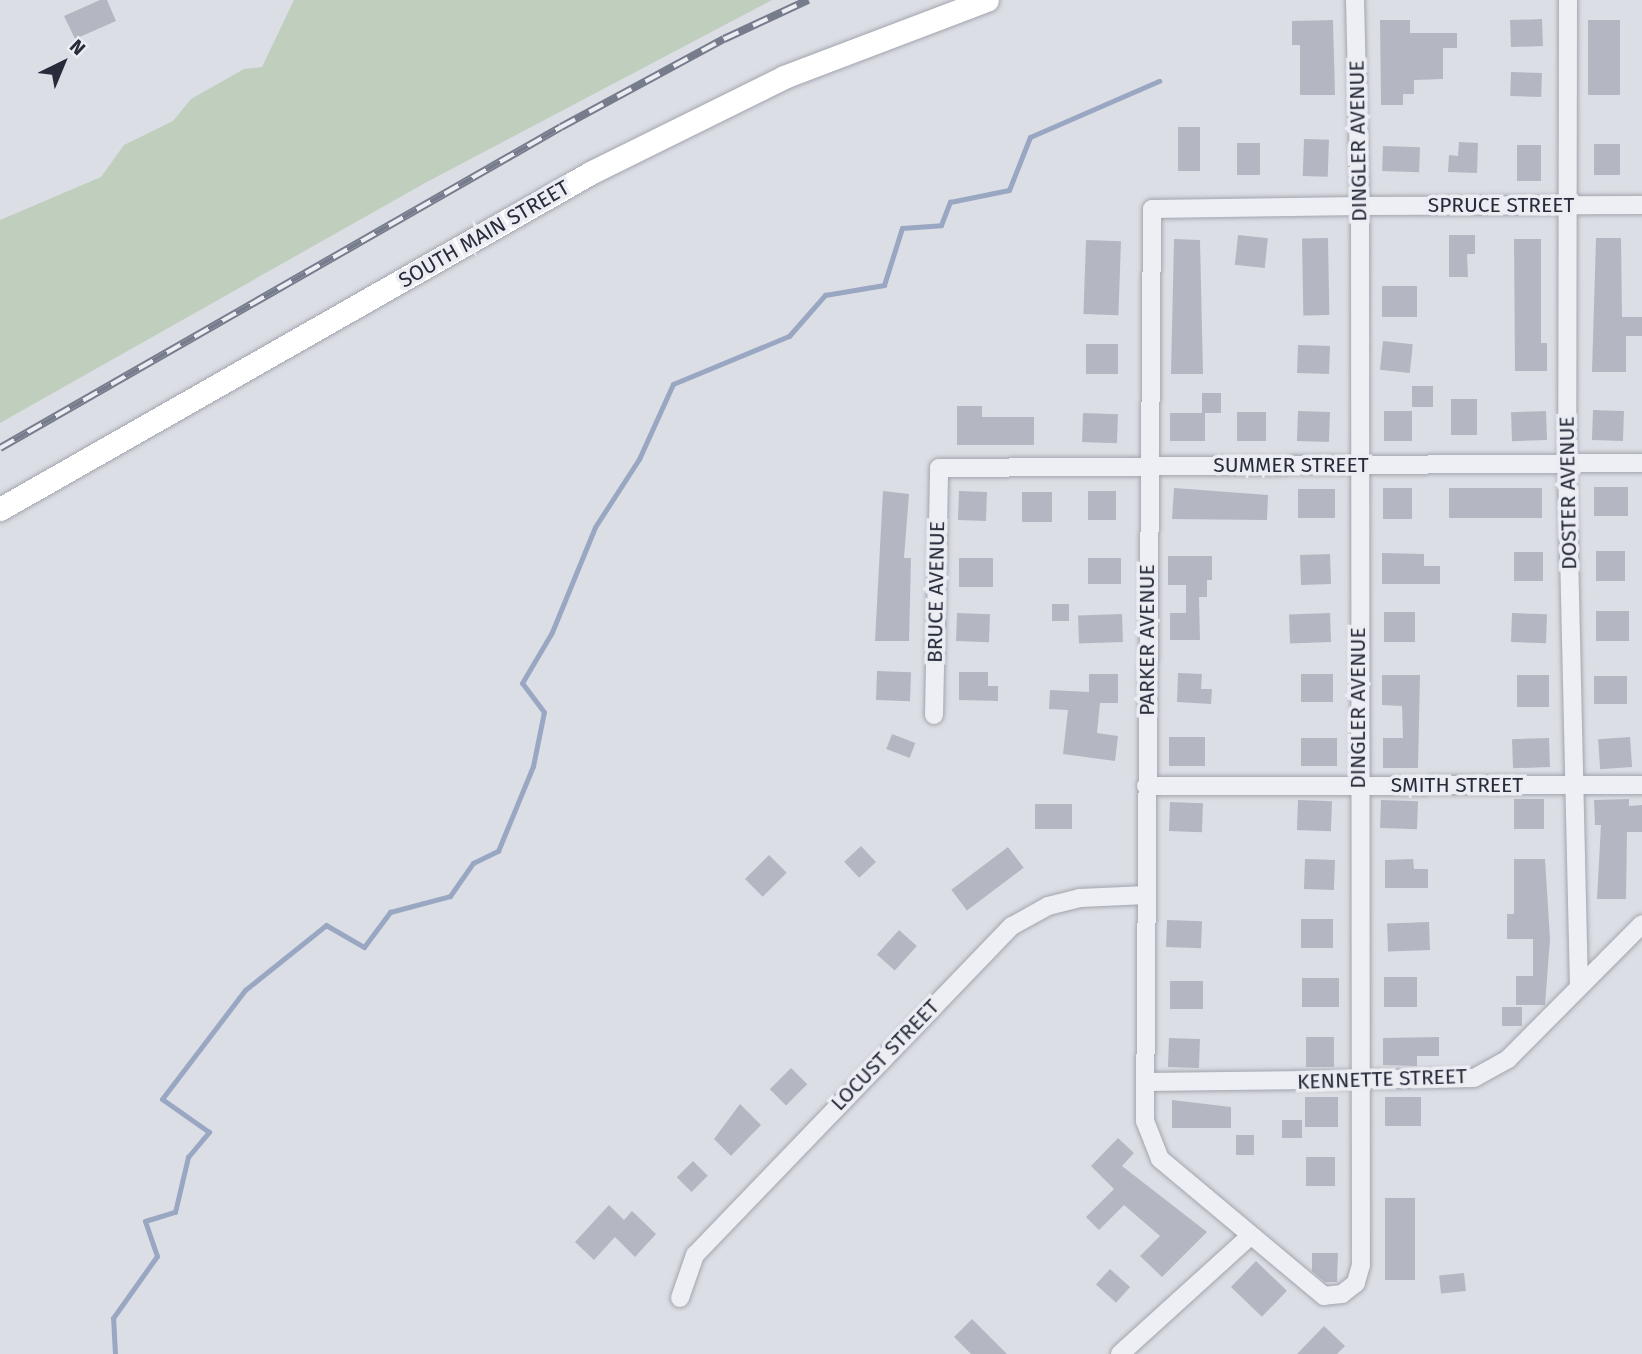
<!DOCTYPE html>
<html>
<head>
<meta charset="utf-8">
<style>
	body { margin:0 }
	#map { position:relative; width:1642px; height:1354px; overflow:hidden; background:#dcdee5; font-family:"Fira Sans",sans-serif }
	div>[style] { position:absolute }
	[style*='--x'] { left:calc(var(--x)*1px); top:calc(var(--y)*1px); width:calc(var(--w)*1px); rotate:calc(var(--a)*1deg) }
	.green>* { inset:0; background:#c0cebe }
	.stream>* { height:5px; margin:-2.5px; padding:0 2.5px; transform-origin:2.5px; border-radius:2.5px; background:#99a7c2 }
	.building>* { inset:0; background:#b4b7c1; transform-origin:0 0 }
	.roads { filter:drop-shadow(0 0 2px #a2a5ae) drop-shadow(0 0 2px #a2a5ae) }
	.minor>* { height:18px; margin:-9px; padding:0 9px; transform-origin:9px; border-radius:9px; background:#eeeff4 }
	.major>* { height:23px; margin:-11.5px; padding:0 11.5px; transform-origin:11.5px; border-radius:11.5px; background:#fff }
	.rail>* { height:8px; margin-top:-4px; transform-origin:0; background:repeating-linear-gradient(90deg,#ebedf3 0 16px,#777c8d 0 32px); box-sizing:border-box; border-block:2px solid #777c8d }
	span { translate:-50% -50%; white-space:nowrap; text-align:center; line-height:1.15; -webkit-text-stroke:7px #ebedf3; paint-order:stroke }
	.street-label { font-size:21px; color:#272b3a }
	.north { position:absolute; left:28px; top:28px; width:70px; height:70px; -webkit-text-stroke:5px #ebedf3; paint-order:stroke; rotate:43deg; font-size:19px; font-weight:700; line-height:28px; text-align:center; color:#272b3a }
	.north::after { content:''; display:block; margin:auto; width:24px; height:32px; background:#272b3a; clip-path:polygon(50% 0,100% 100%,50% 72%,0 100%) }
</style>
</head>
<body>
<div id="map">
	<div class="green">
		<i style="clip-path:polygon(294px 0,772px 0,425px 183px,0 423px,0 220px,101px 177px,124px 145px,173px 121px,191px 99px,244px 69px,262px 67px)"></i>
	</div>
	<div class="stream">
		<i style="--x:115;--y:1354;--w:36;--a:-93"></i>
		<i style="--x:113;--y:1318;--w:76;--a:-54.6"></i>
		<i style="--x:157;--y:1256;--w:37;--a:-109"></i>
		<i style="--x:145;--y:1221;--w:31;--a:-17"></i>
		<i style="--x:175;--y:1212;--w:57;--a:-76.7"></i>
		<i style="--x:188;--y:1157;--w:33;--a:-50"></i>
		<i style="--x:209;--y:1132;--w:57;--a:-144.9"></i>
		<i style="--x:162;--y:1099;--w:137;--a:-52.7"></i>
		<i style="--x:245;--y:990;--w:104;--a:-38.7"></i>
		<i style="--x:326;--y:925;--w:44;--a:30.1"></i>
		<i style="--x:364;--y:947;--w:44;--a:-53.4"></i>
		<i style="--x:390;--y:912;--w:62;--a:-14.9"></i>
		<i style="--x:450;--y:896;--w:40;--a:-55.1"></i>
		<i style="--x:473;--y:863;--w:28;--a:-26"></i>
		<i style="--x:498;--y:851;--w:92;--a:-67.6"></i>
		<i style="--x:533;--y:766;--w:55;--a:-78.5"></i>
		<i style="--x:544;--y:712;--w:36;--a:-127"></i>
		<i style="--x:522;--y:683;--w:59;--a:-59.5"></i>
		<i style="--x:552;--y:632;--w:113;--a:-67.7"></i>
		<i style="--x:595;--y:527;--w:81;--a:-57.1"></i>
		<i style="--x:639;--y:459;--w:82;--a:-65.6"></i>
		<i style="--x:673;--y:384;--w:126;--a:-22.5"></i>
		<i style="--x:789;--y:336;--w:55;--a:-48.7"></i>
		<i style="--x:825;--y:295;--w:60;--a:-9.6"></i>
		<i style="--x:884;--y:285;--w:60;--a:-72.5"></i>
		<i style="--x:902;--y:228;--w:39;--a:-4"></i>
		<i style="--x:941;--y:225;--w:25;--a:-69"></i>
		<i style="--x:950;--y:202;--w:60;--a:-11.5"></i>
		<i style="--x:1009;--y:190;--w:57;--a:-68.4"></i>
		<i style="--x:1030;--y:137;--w:141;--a:-23.5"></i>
	</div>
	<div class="building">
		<i style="clip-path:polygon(100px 0,107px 0,116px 21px,75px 39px,64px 16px)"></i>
		<i style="left:1542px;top:19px;width:27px;height:32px;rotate:88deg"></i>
		<i style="clip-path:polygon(1333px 20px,1335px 95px,1300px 95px,1300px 45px,1292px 45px,1292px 21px)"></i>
		<i style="clip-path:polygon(1380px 20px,1410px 20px,1410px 33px,1457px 33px,1457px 48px,1443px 48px,1443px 79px,1414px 80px,1414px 94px,1403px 94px,1403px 105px,1381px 105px)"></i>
		<i style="left:1588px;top:20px;width:32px;height:75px"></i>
		<i style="left:1511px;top:72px;width:31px;height:24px;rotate:2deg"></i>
		<i style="left:1178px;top:127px;width:22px;height:44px"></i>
		<i style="left:1304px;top:139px;width:25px;height:37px;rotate:2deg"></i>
		<i style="clip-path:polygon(1459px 142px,1478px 143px,1477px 173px,1448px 172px,1449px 155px,1458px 156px)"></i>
		<i style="left:1237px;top:143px;width:23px;height:32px"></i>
		<i style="left:1594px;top:144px;width:26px;height:31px"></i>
		<i style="left:1517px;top:145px;width:24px;height:36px"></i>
		<i style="left:1383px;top:146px;width:37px;height:25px;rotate:2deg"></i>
		<i style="left:1238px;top:235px;width:30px;height:30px;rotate:6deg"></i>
		<i style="clip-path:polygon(1449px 235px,1475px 235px,1475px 254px,1467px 254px,1468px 277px,1449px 277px)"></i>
		<i style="left:1328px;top:238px;width:77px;height:26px;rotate:89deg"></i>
		<i style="clip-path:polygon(1596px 238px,1621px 238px,1622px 317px,1642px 317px,1642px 336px,1626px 336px,1626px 372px,1592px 372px)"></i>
		<i style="clip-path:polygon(1174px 239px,1200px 240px,1203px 374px,1171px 374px)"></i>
		<i style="clip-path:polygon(1514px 239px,1541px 239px,1541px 343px,1547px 343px,1547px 371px,1515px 371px)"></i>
		<i style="left:1086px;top:240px;width:35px;height:74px;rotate:2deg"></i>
		<i style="left:1382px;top:286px;width:35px;height:31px"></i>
		<i style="left:1383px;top:341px;width:30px;height:29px;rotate:6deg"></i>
		<i style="left:1086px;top:344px;width:32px;height:30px"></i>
		<i style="left:1298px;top:345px;width:32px;height:28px;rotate:2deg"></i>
		<i style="left:1433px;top:386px;width:21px;height:21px;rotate:90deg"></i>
		<i style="left:1202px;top:393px;width:19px;height:20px"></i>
		<i style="left:1451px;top:399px;width:26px;height:36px"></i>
		<i style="clip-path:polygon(957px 406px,982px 406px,982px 417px,1034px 417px,1034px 445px,957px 445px)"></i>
		<i style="left:1593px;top:410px;width:31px;height:30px;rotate:2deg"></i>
		<i style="left:1298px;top:411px;width:32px;height:30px;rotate:2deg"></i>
		<i style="left:1384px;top:411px;width:28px;height:30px"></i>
		<i style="left:1546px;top:411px;width:29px;height:35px;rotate:88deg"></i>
		<i style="left:1237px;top:412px;width:29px;height:29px"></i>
		<i style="left:1083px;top:413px;width:35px;height:29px;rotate:2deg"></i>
		<i style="left:1170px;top:413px;width:35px;height:28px"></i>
		<i style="left:1594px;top:487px;width:34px;height:29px"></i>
		<i style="clip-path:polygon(1174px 488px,1268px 495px,1267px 520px,1172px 519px)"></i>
		<i style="left:1383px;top:488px;width:29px;height:31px"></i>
		<i style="left:1542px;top:488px;width:30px;height:93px;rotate:90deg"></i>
		<i style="left:1298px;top:489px;width:37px;height:29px"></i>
		<i style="clip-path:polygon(883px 491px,909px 494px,904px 558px,911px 558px,909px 641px,875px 641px)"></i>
		<i style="left:959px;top:491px;width:28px;height:29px;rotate:2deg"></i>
		<i style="left:1088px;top:491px;width:28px;height:29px"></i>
		<i style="left:1022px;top:492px;width:30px;height:30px"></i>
		<i style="left:1596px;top:551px;width:29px;height:30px"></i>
		<i style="left:1514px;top:552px;width:29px;height:29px"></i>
		<i style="clip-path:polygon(1382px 553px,1424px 554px,1424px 566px,1440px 566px,1440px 584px,1382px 584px)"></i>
		<i style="left:1330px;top:554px;width:30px;height:30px;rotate:88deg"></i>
		<i style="clip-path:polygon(1168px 556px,1212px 556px,1212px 580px,1207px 580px,1207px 597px,1199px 597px,1200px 640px,1170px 640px,1170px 613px,1186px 613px,1186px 585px,1168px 585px)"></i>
		<i style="left:959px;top:558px;width:34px;height:29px"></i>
		<i style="left:1088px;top:558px;width:33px;height:26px"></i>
		<i style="left:1052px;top:604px;width:17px;height:17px"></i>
		<i style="left:1596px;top:611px;width:33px;height:30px"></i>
		<i style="left:1384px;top:612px;width:31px;height:30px"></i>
		<i style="left:957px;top:613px;width:33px;height:28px;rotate:2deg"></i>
		<i style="left:1330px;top:613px;width:29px;height:41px;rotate:88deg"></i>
		<i style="left:1512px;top:613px;width:35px;height:29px;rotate:2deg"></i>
		<i style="left:1122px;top:614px;width:28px;height:44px;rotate:88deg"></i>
		<i style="left:877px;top:671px;width:34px;height:29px;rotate:2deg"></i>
		<i style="clip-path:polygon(959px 672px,988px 672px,988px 686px,998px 686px,998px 701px,959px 700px)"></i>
		<i style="clip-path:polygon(1178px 673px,1202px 674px,1201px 689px,1212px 689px,1211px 704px,1177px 702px)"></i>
		<i style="clip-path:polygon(1089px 674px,1118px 674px,1118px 703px,1100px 703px,1097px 733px,1118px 736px,1115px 761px,1063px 754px,1068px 710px,1049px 709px,1050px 690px,1089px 692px)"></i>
		<i style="left:1301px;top:674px;width:32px;height:28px"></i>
		<i style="clip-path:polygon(1382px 675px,1420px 675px,1418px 768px,1383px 768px,1383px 738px,1403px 738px,1402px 706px,1382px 705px)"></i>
		<i style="left:1517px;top:675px;width:32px;height:32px"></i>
		<i style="left:1594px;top:676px;width:33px;height:28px"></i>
		<i style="left:892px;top:734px;width:25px;height:16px;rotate:21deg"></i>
		<i style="left:1169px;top:737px;width:36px;height:29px"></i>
		<i style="left:1630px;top:737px;width:30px;height:32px;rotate:86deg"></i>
		<i style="left:1301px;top:738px;width:36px;height:28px"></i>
		<i style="left:1549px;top:738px;width:29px;height:37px;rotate:88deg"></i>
		<i style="left:1514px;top:799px;width:30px;height:30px"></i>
		<i style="clip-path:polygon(1629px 799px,1629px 806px,1642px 805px,1642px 832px,1627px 832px,1626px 899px,1597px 899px,1601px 825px,1595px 825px,1594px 800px)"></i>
		<i style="left:1298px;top:800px;width:34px;height:30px;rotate:2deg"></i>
		<i style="left:1381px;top:800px;width:37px;height:28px;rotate:2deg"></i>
		<i style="left:1170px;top:802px;width:33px;height:29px;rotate:2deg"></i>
		<i style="left:1035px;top:804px;width:37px;height:25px"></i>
		<i style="left:861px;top:846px;width:22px;height:23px;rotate:47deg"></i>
		<i style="left:1008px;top:847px;width:26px;height:71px;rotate:53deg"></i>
		<i style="left:769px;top:855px;width:25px;height:34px;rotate:45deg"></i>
		<i style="left:1305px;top:859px;width:30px;height:30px;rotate:2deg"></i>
		<i style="clip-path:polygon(1413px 859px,1414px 869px,1428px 869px,1428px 888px,1385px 888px,1385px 860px)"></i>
		<i style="clip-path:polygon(1514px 859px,1545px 859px,1550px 939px,1545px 1005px,1516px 1005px,1516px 976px,1533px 976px,1533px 939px,1507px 939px,1507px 914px,1514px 914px)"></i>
		<i style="left:1301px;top:919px;width:32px;height:29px"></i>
		<i style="left:1167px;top:920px;width:35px;height:27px;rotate:2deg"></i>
		<i style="left:1429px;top:922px;width:28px;height:42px;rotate:88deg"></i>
		<i style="left:899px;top:930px;width:24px;height:33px;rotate:42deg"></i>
		<i style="left:1384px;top:977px;width:33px;height:30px"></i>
		<i style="left:1302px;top:978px;width:37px;height:29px"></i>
		<i style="left:1170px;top:981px;width:33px;height:28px"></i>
		<i style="left:1502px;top:1007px;width:20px;height:19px"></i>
		<i style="left:1306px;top:1037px;width:28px;height:30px"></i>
		<i style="clip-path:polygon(1439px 1037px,1439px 1056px,1417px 1056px,1417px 1066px,1383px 1065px,1383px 1038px)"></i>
		<i style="left:1169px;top:1038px;width:31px;height:29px;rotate:2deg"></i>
		<i style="left:791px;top:1068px;width:23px;height:30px;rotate:45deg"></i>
		<i style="left:1305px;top:1097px;width:33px;height:30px"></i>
		<i style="left:1385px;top:1097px;width:36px;height:29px"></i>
		<i style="clip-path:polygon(1172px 1100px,1231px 1107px,1231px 1128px,1172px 1128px)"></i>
		<i style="clip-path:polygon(740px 1104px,761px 1125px,731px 1156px,714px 1139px)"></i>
		<i style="left:1282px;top:1120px;width:20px;height:18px"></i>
		<i style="left:1236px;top:1135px;width:18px;height:20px"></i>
		<i style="clip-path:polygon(1118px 1138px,1134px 1153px,1122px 1166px,1207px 1232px,1162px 1277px,1140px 1256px,1160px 1236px,1124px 1205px,1099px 1230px,1086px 1217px,1114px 1189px,1091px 1166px)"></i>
		<i style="left:1306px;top:1157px;width:29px;height:29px"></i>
		<i style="left:693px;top:1161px;width:21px;height:23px;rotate:45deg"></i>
		<i style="left:1385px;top:1198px;width:30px;height:82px"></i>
		<i style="clip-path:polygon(609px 1205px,624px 1220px,632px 1211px,656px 1234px,635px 1257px,615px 1237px,594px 1260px,575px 1242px)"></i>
		<i style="clip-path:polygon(1312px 1253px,1338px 1253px,1337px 1282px,1325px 1282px,1312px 1271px)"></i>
		<i style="left:1256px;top:1261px;width:43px;height:36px;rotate:44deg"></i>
		<i style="left:1110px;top:1269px;width:27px;height:21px;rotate:42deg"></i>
		<i style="left:1464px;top:1273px;width:18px;height:25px;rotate:84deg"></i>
		<i style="clip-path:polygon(972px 1319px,1007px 1354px,971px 1354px,954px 1337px)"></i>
		<i style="clip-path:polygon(1324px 1326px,1345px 1346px,1337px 1354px,1297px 1354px)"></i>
	</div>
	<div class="roads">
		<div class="minor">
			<i style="--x:1355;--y:0;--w:206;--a:88.6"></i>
			<i style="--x:1360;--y:206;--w:1059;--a:89.95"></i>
			<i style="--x:1361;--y:1265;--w:19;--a:106"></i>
			<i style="--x:1356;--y:1283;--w:18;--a:142"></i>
			<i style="--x:1342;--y:1294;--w:18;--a:174"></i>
			<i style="--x:1324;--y:1296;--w:214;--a:-140.1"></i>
			<i style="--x:1160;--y:1159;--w:41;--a:-111.5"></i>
			<i style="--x:1145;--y:1121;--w:912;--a:-89.56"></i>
			<i style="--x:1152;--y:209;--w:208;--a:-0.8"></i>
			<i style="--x:1360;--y:206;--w:282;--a:-0.2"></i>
			<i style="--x:1568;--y:0;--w:464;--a:90.1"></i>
			<i style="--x:1567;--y:464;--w:523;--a:88.69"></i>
			<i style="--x:934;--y:715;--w:247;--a:-88.8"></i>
			<i style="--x:939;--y:468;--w:703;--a:-0.41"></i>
			<i style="--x:1146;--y:786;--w:496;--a:-0.1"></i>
			<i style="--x:1145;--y:1082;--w:329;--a:-0.7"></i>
			<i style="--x:1474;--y:1078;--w:39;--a:-29"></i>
			<i style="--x:1508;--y:1059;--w:190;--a:-45.2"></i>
			<i style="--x:680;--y:1298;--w:46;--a:-70.8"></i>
			<i style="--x:695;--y:1255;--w:457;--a:-46.1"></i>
			<i style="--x:1012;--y:926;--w:41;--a:-29.1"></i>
			<i style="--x:1048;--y:906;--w:33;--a:-14"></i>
			<i style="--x:1080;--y:898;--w:66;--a:-2.6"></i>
			<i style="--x:1120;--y:1354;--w:174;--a:-42.2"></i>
		</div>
		<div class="major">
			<i style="--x:0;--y:509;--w:681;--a:-29.65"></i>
			<i style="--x:592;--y:172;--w:214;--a:-26.3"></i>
			<i style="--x:784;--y:77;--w:217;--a:-20.8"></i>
		</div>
	</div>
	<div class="rail">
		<i style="--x:0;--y:448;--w:646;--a:-29.78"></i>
		<i style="--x:561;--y:127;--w:185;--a:-28.4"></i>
		<i style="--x:724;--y:39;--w:93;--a:-24.9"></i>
	</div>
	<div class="street-label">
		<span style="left:1358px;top:141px;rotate:-91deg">DINGLER AVENUE</span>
		<span style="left:1501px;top:205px">SPRUCE STREET</span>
		<span style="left:484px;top:234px;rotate:-30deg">SOUTH MAIN STREET</span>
		<span style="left:1291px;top:465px">SUMMER STREET</span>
		<span style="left:1568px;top:493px;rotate:-91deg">DOSTER AVENUE</span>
		<span style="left:936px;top:592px;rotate:-89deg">BRUCE AVENUE</span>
		<span style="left:1147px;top:640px;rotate:-90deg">PARKER AVENUE</span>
		<span style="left:1358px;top:708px;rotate:-90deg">DINGLER AVENUE</span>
		<span style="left:1457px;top:785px">SMITH STREET</span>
		<span style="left:885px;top:1055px;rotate:-46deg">LOCUST STREET</span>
		<span style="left:1382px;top:1079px;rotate:-2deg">KENNETTE STREET</span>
	</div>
	<div class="north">N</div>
</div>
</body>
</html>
